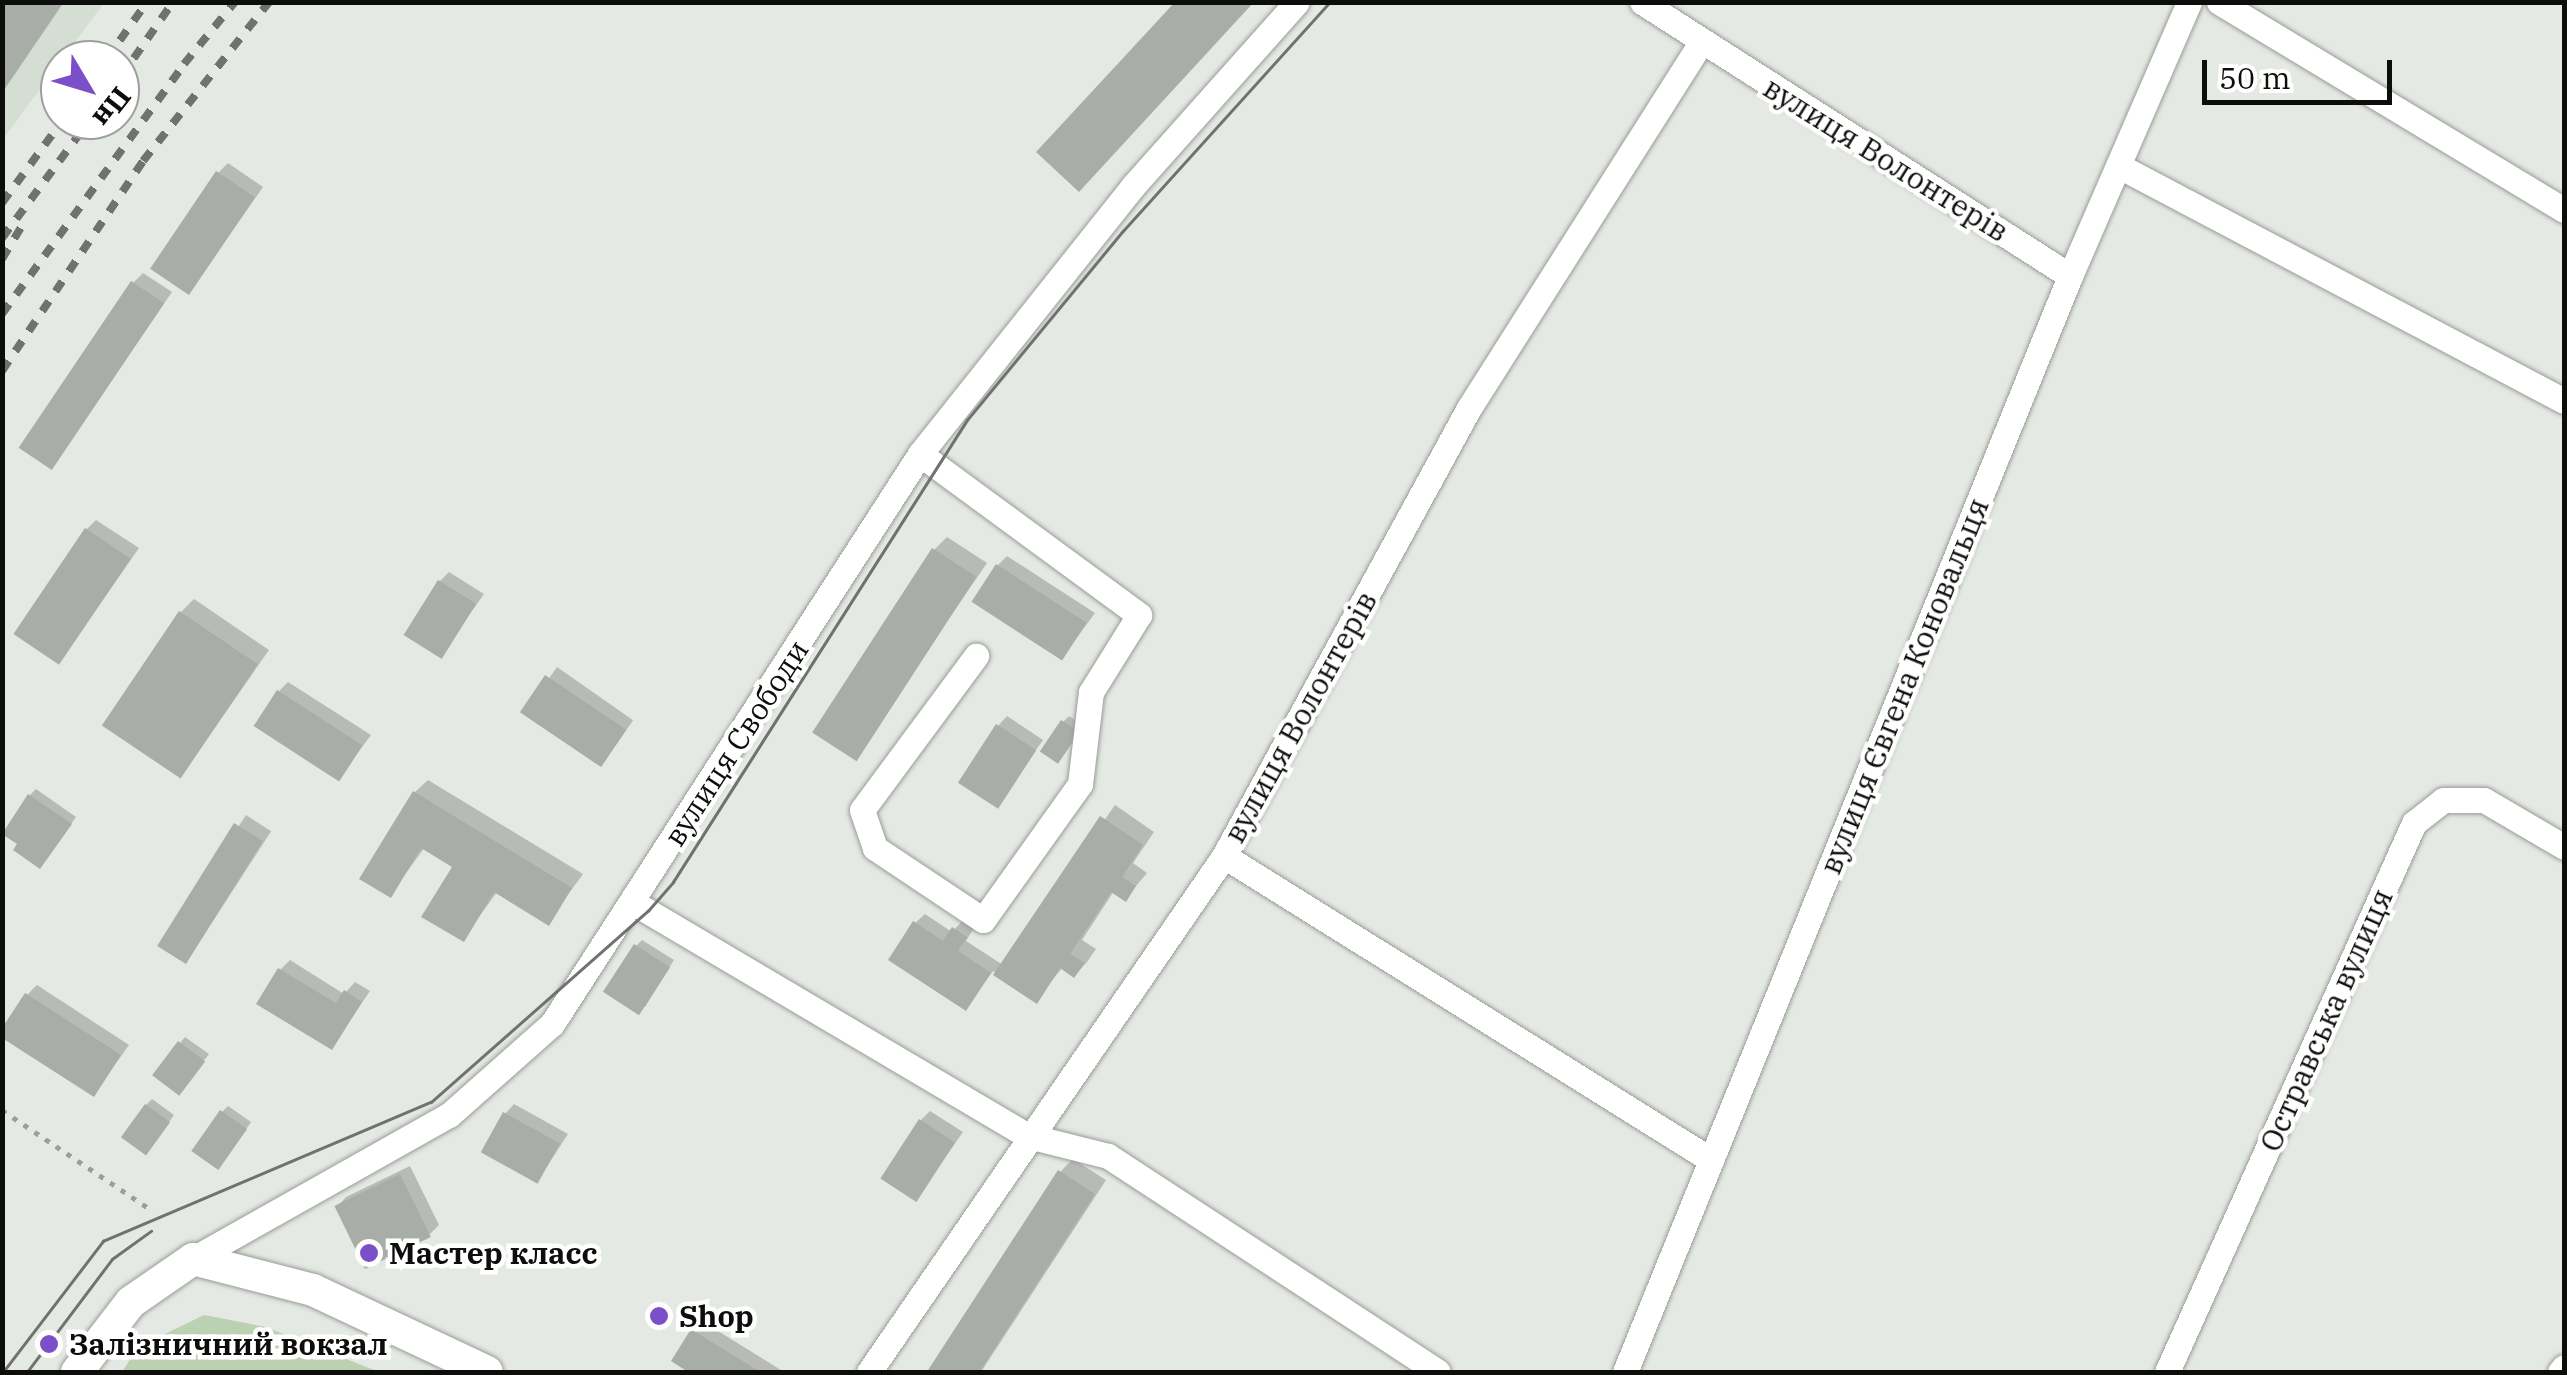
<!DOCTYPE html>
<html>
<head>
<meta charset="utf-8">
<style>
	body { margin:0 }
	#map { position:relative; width:2567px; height:1375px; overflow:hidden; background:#e5e9e4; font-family:"IBM Plex Serif",serif }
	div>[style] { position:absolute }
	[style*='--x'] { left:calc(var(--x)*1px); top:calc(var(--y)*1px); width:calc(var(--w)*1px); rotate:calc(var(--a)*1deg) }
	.built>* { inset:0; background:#d5ded2 }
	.green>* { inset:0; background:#bad2b2 }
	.shadow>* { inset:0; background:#0003; transform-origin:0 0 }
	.building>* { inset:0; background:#a9ada7; transform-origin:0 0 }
	.path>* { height:5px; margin-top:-2.5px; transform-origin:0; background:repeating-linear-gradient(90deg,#9b9e9a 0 5px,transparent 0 13px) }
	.roads { filter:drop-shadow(0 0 2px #999c97) drop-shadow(0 0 2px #999c97) }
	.minor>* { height:25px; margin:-12.5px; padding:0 12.5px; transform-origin:12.5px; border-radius:12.5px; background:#fff }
	.major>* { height:32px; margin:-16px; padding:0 16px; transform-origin:16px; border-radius:16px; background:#fff }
	.tram>* { height:2.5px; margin:-1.25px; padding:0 1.25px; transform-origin:1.25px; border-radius:1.25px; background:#70726f }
	.rail>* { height:8px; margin-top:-4px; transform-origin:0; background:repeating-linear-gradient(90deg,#70726f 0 12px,transparent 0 24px) }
	.dots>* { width:28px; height:28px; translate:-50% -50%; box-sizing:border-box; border:5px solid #fff; border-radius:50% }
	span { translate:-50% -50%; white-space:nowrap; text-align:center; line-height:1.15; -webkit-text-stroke:9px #fff; paint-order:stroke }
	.street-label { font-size:30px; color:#0d0e0c }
	.poi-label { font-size:30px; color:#0d0e0c; font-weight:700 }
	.left { translate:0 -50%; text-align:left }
	.frame { position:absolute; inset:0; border:5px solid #0d0e0c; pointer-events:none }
	.north { position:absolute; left:40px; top:40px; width:100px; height:100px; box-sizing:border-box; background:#fff; border:2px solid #9e9f9e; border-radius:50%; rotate:128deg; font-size:28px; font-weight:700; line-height:40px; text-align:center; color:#0d0e0c }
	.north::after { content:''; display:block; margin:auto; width:35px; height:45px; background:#7b4fc8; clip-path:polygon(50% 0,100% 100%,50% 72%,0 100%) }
	.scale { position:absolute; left:2202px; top:60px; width:190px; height:45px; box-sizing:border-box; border:5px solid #0d0e0c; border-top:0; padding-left:12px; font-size:30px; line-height:35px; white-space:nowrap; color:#0d0e0c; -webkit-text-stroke:8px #fff; paint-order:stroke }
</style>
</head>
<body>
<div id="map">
	<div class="built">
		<i style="clip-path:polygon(3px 3px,104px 3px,3px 139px)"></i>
	</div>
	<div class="green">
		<i style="clip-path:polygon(204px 1315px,266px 1327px,379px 1372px,122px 1372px,138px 1347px)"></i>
	</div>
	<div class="shadow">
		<i style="clip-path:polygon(2px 2px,64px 2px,2px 93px)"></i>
		<i style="clip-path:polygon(228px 163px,263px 187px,190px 292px,218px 173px)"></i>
		<i style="clip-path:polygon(143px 273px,172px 292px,52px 467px,133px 283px)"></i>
		<i style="clip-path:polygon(96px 520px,139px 548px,60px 662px,87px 529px)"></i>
		<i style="clip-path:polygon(947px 537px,987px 563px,854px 757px,934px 550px)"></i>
		<i style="clip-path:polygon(1007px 556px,1095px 613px,1061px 659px,998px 565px)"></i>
		<i style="clip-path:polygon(449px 572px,484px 594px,440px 656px,440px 581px)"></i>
		<i style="clip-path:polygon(194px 599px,269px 650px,182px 775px,181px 612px)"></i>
		<i style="left:557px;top:667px;width:93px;height:56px;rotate:35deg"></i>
		<i style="clip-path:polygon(288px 682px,371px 735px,339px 778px,279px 691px)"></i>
		<i style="clip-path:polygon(1007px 716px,1043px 740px,997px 805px,998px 726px)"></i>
		<i style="clip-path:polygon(1069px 716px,1083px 725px,1057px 760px,1063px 722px)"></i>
		<i style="clip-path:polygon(428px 780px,583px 874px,548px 922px,497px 892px,463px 939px,455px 866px,425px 847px,390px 895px,415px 792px)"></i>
		<i style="clip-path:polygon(36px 789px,76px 817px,46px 860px,30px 795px)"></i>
		<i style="clip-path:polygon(1115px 805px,1154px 832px,1133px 863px,1147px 873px,1126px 898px,1114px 891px,1082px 940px,1096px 949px,1087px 962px,1074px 975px,1063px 967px,1036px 1000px,993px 971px,966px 1008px,915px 923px,925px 914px,952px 932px,964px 919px,975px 926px,966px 941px,1003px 965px)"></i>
		<i style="left:246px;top:815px;width:30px;height:156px;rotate:33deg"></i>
		<i style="clip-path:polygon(642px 940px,674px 960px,645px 1007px,636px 946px)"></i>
		<i style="clip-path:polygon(290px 960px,344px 994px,355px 982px,370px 991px,332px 1047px,280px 970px)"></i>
		<i style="clip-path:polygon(37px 985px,129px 1045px,94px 1094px,27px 995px)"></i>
		<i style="clip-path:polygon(185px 1037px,209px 1054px,185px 1086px,180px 1043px)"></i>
		<i style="clip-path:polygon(152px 1099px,174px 1115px,152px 1146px,146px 1105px)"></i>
		<i style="clip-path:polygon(514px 1104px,568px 1134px,537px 1182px,505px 1114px)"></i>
		<i style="clip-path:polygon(228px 1106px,251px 1122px,224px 1161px,222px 1112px)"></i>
		<i style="clip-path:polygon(930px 1111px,963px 1132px,916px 1199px,921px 1120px)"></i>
		<i style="clip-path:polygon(1073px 1159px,1106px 1180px,981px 1372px,929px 1372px,1060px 1172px)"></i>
		<i style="clip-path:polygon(410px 1166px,439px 1225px,429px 1235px,337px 1207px,346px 1197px)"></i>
		<i style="clip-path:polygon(702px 1321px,784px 1372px,693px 1372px,674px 1361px)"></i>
	</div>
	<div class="building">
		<i style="clip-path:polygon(2px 2px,62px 2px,2px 92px)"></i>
		<i style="clip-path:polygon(1175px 2px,1254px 2px,1079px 192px,1036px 152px)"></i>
		<i style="left:216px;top:171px;width:47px;height:118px;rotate:34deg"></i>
		<i style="left:131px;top:281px;width:40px;height:201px;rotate:34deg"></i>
		<i style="left:85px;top:528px;width:55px;height:128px;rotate:34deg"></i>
		<i style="left:932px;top:548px;width:53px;height:220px;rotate:33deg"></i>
		<i style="left:996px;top:564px;width:108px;height:45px;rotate:33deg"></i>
		<i style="left:438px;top:580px;width:45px;height:65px;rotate:32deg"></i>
		<i style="left:179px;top:611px;width:95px;height:138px;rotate:34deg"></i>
		<i style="left:545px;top:675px;width:98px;height:45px;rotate:34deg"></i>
		<i style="left:277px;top:690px;width:102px;height:43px;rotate:33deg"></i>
		<i style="left:1061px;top:720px;width:22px;height:38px;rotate:34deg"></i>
		<i style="left:996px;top:724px;width:48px;height:70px;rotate:33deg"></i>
		<i style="clip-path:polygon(413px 791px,572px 888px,549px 926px,494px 892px,464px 942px,421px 917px,452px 867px,421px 848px,391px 898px,359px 879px)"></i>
		<i style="clip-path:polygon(28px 794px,72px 824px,40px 869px,13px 850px,17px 844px,2px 834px)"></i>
		<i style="clip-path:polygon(1100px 816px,1143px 845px,1122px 877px,1136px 886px,1126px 902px,1111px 892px,1070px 954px,1085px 963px,1074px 978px,1060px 968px,1037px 1004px,993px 975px)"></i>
		<i style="left:234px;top:823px;width:34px;height:145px;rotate:32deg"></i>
		<i style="clip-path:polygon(913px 921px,943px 941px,952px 927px,967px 937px,958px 951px,991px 973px,966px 1011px,888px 960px)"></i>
		<i style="left:634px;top:944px;width:43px;height:57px;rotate:33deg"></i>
		<i style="clip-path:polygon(278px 968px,336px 1003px,344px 990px,362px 1002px,332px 1050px,256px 1004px)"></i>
		<i style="clip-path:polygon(25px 993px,121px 1055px,94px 1097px,2px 1038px,2px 1028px)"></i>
		<i style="left:178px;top:1041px;width:34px;height:43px;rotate:37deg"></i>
		<i style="left:145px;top:1104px;width:31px;height:41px;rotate:36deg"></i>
		<i style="left:220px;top:1110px;width:33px;height:50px;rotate:35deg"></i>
		<i style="left:503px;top:1112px;width:65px;height:46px;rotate:29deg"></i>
		<i style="left:919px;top:1119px;width:43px;height:71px;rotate:33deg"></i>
		<i style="left:1058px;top:1170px;width:44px;height:241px;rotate:33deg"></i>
		<i style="left:400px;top:1174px;width:70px;height:73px;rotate:64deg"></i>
		<i style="clip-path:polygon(691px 1329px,760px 1372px,688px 1372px,671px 1361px)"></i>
	</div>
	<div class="path">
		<i style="--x:2;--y:1110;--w:178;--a:33.8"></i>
	</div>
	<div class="roads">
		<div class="minor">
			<i style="--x:1642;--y:2;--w:508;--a:32.63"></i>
			<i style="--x:2219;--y:2;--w:403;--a:31.1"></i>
			<i style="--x:2119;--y:166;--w:503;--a:27.84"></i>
			<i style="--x:920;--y:454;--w:272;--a:36.3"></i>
			<i style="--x:1139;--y:615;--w:91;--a:121.9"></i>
			<i style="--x:1091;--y:692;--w:93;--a:96.8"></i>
			<i style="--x:1080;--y:784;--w:167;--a:125.5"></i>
			<i style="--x:983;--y:920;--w:130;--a:-146.3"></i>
			<i style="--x:875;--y:848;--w:40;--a:-108.9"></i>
			<i style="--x:862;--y:810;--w:192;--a:-53.5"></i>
			<i style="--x:1224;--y:856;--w:574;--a:31.97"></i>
			<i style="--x:634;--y:903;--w:458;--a:30.6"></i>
			<i style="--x:1028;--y:1136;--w:82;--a:14"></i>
			<i style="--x:1108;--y:1156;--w:394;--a:33.2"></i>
			<i style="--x:193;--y:1259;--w:294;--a:-29.4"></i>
			<i style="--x:449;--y:1115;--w:137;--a:-41.5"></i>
			<i style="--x:552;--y:1024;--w:678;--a:-57.15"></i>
			<i style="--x:920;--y:454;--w:342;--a:-51.5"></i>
			<i style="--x:1133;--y:186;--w:246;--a:-48.3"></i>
			<i style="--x:869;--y:1372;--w:626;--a:-55.47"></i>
			<i style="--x:1224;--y:856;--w:511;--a:-61.33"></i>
			<i style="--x:1469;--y:408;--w:433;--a:-57.6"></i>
			<i style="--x:1625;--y:1372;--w:1183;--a:-67.9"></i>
			<i style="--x:2070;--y:276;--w:299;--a:-66.5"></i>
			<i style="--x:2167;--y:1372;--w:602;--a:-65.78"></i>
			<i style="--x:2414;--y:823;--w:37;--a:-38"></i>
			<i style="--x:2443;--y:800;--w:41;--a:0"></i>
			<i style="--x:2484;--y:800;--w:93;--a:30.4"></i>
			<i style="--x:2560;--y:1372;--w:6;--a:-51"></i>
		</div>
		<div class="major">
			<i style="--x:77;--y:1372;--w:88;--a:-52.4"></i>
			<i style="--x:131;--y:1302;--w:75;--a:-34.7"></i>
			<i style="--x:193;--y:1259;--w:124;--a:14.5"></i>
			<i style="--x:313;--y:1290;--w:192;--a:25.2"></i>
		</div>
	</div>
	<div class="tram">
		<i style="--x:3;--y:1372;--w:165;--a:-52.6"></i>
		<i style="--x:103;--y:1241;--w:356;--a:-23"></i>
		<i style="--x:431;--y:1102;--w:289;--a:-41.4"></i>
		<i style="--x:648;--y:911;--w:38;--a:-49"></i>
		<i style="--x:673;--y:882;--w:548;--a:-57.53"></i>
		<i style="--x:967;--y:420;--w:245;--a:-50.5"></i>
		<i style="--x:1123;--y:231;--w:309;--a:-47.9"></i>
		<i style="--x:27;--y:1372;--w:141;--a:-53"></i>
		<i style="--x:112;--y:1259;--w:48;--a:-35.7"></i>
	</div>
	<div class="rail">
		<i style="--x:106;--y:60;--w:71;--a:-54.7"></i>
		<i style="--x:120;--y:78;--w:93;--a:-55.1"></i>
		<i style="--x:2;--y:203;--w:103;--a:-53.7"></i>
		<i style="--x:2;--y:238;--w:147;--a:-53.3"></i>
		<i style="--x:2;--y:259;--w:37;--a:-59"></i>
		<i style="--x:2;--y:314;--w:309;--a:-53.9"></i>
		<i style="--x:184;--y:64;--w:80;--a:-50.6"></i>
		<i style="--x:2;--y:371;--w:253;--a:-56.1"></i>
		<i style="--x:143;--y:161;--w:203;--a:-51.6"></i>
	</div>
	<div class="dots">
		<i style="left:369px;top:1253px;background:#7b4fc8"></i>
		<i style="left:659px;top:1316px;background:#7b4fc8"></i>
		<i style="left:49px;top:1344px;background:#7b4fc8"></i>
	</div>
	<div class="street-label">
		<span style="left:1886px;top:159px;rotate:32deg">вулиця Волонтерів</span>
		<span style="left:1904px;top:686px;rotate:-68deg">вулиця Євгена Коновальця</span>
		<span style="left:1300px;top:717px;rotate:-61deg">вулиця Волонтерів</span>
		<span style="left:736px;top:743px;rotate:-57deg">вулиця Свободи</span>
		<span style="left:2326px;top:1020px;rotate:-66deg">Остравська вулиця</span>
	</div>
	<div class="poi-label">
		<span class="left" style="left:389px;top:1253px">Мастер класс</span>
		<span class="left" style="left:679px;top:1316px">Shop</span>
		<span class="left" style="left:69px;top:1344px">Залізничний вокзал</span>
	</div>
	<div class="frame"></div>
	<div class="north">Пн</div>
	<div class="scale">50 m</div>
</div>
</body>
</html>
